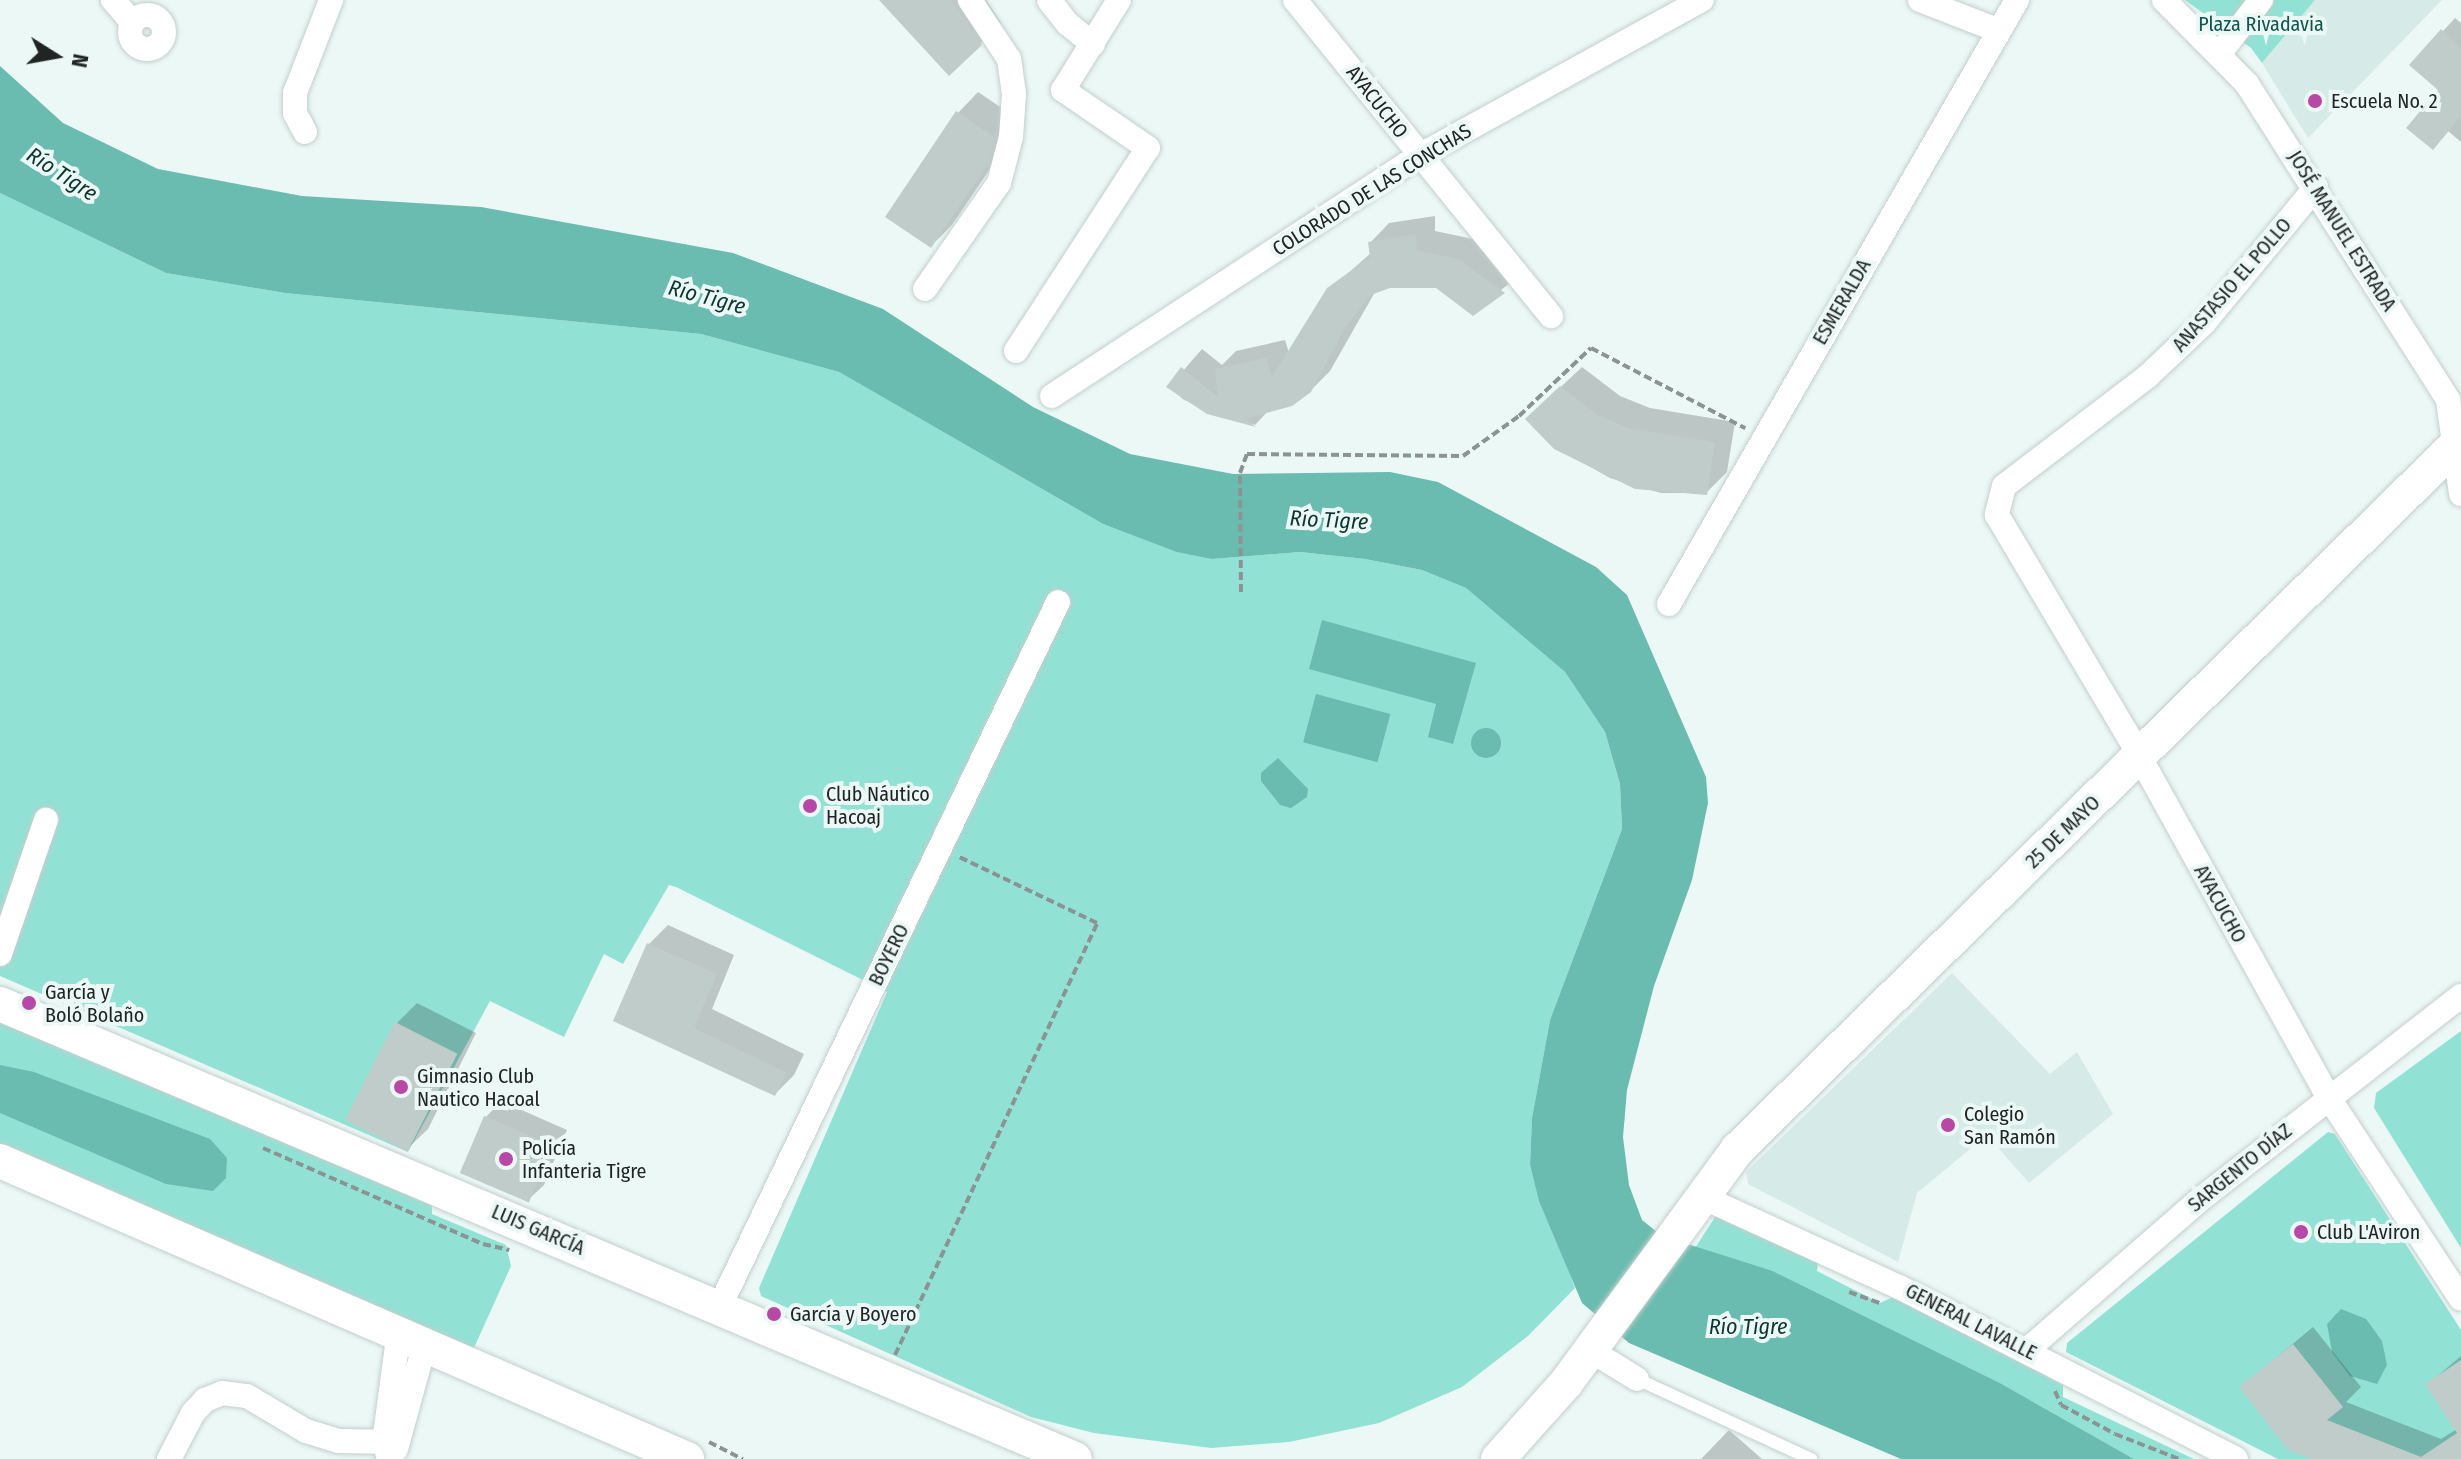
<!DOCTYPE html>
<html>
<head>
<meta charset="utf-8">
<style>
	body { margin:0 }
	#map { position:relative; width:2461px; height:1459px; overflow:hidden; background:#ecf8f6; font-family:"Fira Sans Condensed",sans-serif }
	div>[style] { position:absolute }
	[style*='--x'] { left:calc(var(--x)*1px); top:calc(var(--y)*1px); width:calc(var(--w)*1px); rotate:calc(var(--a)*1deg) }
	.built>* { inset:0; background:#d6ebe8 }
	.green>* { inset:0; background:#92e1d5 }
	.water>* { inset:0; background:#6abcb0; transform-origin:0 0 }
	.round { border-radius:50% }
	.shadow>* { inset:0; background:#0003 }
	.building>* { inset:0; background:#c0ccca; transform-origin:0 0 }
	.path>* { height:4px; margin-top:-2px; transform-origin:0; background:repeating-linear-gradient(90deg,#8c9493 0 8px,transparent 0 12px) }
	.roads { filter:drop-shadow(0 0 2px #c2cfcc) drop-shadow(0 0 2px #c2cfcc) }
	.lane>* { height:12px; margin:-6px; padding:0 6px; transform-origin:6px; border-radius:6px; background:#fff }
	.street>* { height:24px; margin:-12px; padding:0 12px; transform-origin:12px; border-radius:12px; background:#fff }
	.street>.ring { margin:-12px; padding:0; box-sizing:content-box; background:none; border:24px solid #fff; border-radius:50% }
	.secondary>* { height:34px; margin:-17px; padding:0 17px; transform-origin:17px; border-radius:17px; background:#fff }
	.dots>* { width:22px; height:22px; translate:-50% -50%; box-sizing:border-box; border:4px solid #ecf8f6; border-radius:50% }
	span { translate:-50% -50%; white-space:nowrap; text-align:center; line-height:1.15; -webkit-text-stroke:8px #ecf8f6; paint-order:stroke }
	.park-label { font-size:20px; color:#0f564e }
	.poi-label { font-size:20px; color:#202524 }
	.left { translate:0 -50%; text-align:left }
	.street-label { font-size:20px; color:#202524 }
	.water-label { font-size:22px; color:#0e3631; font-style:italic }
	.north { position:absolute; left:16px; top:16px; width:80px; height:80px; -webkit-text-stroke:6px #ecf8f6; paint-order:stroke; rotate:101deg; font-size:22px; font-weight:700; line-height:32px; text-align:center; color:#202524 }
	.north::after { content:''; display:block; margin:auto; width:28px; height:36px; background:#202524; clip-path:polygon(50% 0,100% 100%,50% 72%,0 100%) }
</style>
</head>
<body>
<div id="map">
	<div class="built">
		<i style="clip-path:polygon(2315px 0,2442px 0,2308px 138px,2262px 63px)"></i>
		<i style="clip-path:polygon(1952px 973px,2050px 1074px,2077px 1052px,2113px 1114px,2029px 1183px,1987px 1135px,1917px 1193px,1898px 1262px,1748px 1184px,1746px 1172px)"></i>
	</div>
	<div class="green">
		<i style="clip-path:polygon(2185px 0,2315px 0,2262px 63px,2251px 48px)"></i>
		<i style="clip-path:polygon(0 193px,166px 273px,285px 293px,701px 334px,839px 372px,1103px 524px,1125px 532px,1212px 559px,1300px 552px,1365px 559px,1422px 570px,1466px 588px,1565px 672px,1605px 732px,1620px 784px,1622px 829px,1550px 1020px,1532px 1118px,1530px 1164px,1575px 1288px,1528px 1336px,1462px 1387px,1379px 1423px,1289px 1442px,1211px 1448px,1094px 1433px,1031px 1417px,761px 1296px,759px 1288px,887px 992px,676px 887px,669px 885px,623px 964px,604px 954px,564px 1037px,490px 1001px,408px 1152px,0 976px)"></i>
		<i style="clip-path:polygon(0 1011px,432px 1197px,432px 1214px,506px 1245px,511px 1266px,473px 1350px,0 1144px)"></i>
		<i style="clip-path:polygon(2461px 1031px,2461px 1248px,2374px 1108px,2376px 1093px)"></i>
		<i style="clip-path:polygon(2328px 1132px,2335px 1134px,2461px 1330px,2461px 1459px,2278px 1459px,2066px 1352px,2067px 1343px)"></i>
		<i style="clip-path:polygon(1717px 1214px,1818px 1262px,1817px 1271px,1880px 1303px,1893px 1297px,2063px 1385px,2063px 1397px,2194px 1459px,2134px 1459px,2000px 1383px,1773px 1271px,1695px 1248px)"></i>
	</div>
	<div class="water">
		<i style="clip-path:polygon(0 66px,63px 123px,158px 169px,302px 196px,481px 207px,733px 253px,883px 309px,1033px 407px,1130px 454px,1233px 474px,1390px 472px,1438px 482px,1596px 567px,1627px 595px,1706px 777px,1708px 803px,1692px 880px,1654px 986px,1627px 1090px,1623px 1137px,1629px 1185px,1642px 1220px,1662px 1236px,1773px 1271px,2000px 1383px,2134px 1459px,1901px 1459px,1629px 1343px,1582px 1303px,1539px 1201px,1530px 1164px,1532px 1118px,1550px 1020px,1622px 829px,1620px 784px,1605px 732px,1565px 672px,1466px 588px,1422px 570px,1365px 559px,1300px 552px,1212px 559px,1177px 552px,1103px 524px,839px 372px,701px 334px,285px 293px,166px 273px,0 193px)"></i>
		<i style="clip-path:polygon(1322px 620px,1476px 663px,1453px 744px,1428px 737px,1436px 704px,1309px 669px)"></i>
		<i style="left:1316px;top:694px;width:77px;height:50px;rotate:15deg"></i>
		<i class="round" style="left:1471px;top:728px;width:30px;height:30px"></i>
		<i style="clip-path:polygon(1278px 758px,1308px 789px,1307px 797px,1291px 808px,1280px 805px,1261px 781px,1261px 773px)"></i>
		<i style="clip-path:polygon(0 1065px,34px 1072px,210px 1139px,227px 1158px,226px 1178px,213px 1191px,166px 1184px,0 1113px)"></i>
		<i style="clip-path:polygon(2341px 1309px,2366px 1319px,2382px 1341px,2387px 1365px,2377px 1384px,2350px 1376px,2332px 1352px,2327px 1324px)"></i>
	</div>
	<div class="shadow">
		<i style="clip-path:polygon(882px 0,986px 0,1001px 23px,980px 44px)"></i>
		<i style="clip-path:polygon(2455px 18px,2461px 23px,2461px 142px,2448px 131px,2440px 90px,2412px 65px)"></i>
		<i style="clip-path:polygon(978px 92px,1015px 117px,1009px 141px,952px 225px,931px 246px,958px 113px)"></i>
		<i style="clip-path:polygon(1435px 216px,1435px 231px,1478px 240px,1522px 273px,1473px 313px,1436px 286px,1390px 286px,1375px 292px,1330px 371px,1310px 391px,1269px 410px,1255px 425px,1184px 400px,1169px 387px,1202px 349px,1222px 365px,1236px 351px,1285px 340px,1289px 353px,1329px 290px,1371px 253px,1370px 243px,1389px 223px)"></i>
		<i style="clip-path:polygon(1582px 367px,1620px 396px,1650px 408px,1735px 422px,1727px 472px,1706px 493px,1661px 493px,1610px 478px,1555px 447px,1548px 399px)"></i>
		<i style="clip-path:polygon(668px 925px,734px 955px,712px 1009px,804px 1054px,794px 1075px,775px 1094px,616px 1020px,649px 944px)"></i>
		<i style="clip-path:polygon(417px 1003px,476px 1033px,428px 1129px,407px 1149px,397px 1023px)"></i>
		<i style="clip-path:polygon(501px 1101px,567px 1130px,544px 1185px,528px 1200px,486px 1117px)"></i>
		<i style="clip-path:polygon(2313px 1327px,2361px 1387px,2346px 1402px,2441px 1439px,2457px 1429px,2428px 1384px,2461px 1356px,2461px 1459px,2317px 1459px,2241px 1387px)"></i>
		<i style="clip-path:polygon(1729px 1430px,1762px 1459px,1701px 1459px)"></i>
	</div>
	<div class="building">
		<i style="clip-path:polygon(879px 0,951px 0,982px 45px,949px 76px)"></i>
		<i style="clip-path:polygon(2441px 29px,2461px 49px,2461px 116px,2433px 150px,2406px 128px,2438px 90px,2409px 65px)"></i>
		<i style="clip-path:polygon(956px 111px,995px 138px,989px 163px,931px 248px,885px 217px)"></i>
		<i style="clip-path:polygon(1416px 234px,1417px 250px,1458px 259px,1505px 293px,1473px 316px,1436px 288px,1390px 288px,1371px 295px,1345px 328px,1311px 392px,1292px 406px,1245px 419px,1256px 427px,1207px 414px,1166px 387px,1181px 367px,1218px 397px,1215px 369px,1266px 358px,1272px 377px,1327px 288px,1370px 257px,1368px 242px)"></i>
		<i style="clip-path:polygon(1560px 386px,1599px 416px,1629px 428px,1715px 442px,1707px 495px,1635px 489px,1554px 449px,1525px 419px)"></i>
		<i style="clip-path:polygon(647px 943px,717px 974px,694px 1028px,787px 1073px,775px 1096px,613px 1021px)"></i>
		<i style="left:395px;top:1022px;width:70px;height:110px;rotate:27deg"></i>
		<i style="left:484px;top:1116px;width:75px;height:62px;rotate:23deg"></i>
		<i style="clip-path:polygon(2293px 1344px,2343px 1407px,2327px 1420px,2421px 1457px,2457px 1433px,2425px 1384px,2461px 1360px,2461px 1459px,2312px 1459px,2288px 1450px,2239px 1387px)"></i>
	</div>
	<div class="path">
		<i style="--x:1241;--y:592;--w:119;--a:-90.5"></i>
		<i style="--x:1240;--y:473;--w:20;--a:-70"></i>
		<i style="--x:1247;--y:454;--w:216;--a:0.5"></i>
		<i style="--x:1463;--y:456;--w:69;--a:-35.5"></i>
		<i style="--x:1519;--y:416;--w:99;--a:-43.4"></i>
		<i style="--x:1591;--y:348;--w:174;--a:27.5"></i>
		<i style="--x:263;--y:1148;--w:240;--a:23.6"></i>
		<i style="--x:483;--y:1244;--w:27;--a:13"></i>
		<i style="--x:1849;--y:1292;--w:35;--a:20"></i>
		<i style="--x:895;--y:1355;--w:477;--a:-64.9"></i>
		<i style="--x:1097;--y:923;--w:153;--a:-154.4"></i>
		<i style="--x:2055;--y:1391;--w:15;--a:67"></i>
		<i style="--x:2061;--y:1405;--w:61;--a:28.2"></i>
		<i style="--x:2115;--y:1434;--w:69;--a:21.3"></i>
		<i style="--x:709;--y:1442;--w:38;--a:27"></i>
	</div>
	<div class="roads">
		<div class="lane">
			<i style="--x:1637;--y:1379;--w:192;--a:24.7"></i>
		</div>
		<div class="street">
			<i style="--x:113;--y:0;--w:29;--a:49"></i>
			<i style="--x:1049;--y:0;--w:31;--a:52"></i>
			<i style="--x:1068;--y:24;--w:32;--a:39"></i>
			<i style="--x:1295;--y:0;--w:407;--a:51"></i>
			<i style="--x:1920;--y:0;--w:83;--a:21.3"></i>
			<i style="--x:2164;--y:0;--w:118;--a:45.3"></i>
			<i style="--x:2247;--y:84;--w:375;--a:57.5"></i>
			<i style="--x:2448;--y:400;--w:95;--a:82.1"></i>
			<i class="ring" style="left:130px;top:15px;width:10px;height:10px"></i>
			<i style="--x:2220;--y:53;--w:67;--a:-52.3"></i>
			<i style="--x:305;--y:132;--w:21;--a:-118"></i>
			<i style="--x:295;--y:113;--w:20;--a:-90"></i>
			<i style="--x:295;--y:93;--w:100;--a:-68.8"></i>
			<i style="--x:2316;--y:187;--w:176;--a:129.5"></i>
			<i style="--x:2204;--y:323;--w:77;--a:136.6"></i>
			<i style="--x:2148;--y:376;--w:181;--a:142.6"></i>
			<i style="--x:2004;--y:486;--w:30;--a:104"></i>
			<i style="--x:1997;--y:515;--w:252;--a:59.3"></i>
			<i style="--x:2126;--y:732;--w:419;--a:61"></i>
			<i style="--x:2329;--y:1098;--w:240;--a:56.7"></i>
			<i style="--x:925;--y:289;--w:129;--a:-55.1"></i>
			<i style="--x:999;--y:183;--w:48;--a:-75.4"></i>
			<i style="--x:1011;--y:137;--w:43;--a:-86"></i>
			<i style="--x:1014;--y:94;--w:35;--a:-98"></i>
			<i style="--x:1009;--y:59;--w:71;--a:-123.5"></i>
			<i style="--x:1016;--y:351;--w:242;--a:-57"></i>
			<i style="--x:1148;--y:148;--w:103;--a:-145.7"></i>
			<i style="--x:1063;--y:90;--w:106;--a:-58.1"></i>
			<i style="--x:1052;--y:396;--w:439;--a:-33.2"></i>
			<i style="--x:1419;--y:156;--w:323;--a:-28.9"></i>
			<i style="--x:1669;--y:604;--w:697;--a:-60.05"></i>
			<i style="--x:0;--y:954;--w:142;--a:-71.1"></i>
			<i style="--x:1700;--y:1196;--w:219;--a:24.6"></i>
			<i style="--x:1899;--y:1287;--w:378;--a:27"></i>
			<i style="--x:719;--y:1308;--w:783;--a:-64.35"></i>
			<i style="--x:1590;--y:1350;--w:55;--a:31.7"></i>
			<i style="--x:2027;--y:1350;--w:225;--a:-41"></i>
			<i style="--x:2197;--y:1202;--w:335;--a:-38"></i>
			<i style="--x:396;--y:1449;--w:110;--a:-74.7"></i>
			<i style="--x:169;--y:1459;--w:52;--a:-62.4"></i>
			<i style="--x:193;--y:1413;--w:18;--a:-47"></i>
			<i style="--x:205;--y:1400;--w:18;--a:-22"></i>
			<i style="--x:222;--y:1393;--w:25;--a:7"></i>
			<i style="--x:247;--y:1396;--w:69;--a:30.7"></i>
			<i style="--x:306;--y:1431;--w:34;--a:17"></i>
			<i style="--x:338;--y:1441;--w:60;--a:1"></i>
			<i style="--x:389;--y:1459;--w:18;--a:-106"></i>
			<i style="--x:384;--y:1442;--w:112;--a:-82.3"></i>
		</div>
		<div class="secondary">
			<i style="--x:0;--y:1004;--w:1167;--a:22.94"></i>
			<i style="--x:0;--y:1161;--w:749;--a:23.45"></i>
			<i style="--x:1498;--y:1459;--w:102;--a:-48.2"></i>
			<i style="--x:1566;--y:1383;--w:290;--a:-53.7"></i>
			<i style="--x:1738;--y:1149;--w:1013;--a:-44.44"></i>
		</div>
	</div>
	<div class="dots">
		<i style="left:2315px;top:101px;background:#b748a6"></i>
		<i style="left:810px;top:806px;background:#b748a6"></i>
		<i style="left:29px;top:1003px;background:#b748a6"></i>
		<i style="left:401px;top:1087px;background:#b748a6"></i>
		<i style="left:1948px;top:1125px;background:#b748a6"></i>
		<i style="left:506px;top:1159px;background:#b748a6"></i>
		<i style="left:2301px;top:1232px;background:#b748a6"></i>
		<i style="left:774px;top:1314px;background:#b748a6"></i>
	</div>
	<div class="park-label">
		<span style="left:2261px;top:24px">Plaza Rivadavia</span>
	</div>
	<div class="poi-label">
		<span class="left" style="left:2331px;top:101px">Escuela No. 2</span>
		<span class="left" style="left:826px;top:806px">Club Náutico<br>Hacoaj</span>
		<span class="left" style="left:45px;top:1004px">García y<br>Boló Bolaño</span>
		<span class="left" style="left:417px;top:1088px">Gimnasio Club<br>Nautico Hacoal</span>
		<span class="left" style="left:1964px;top:1126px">Colegio<br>San Ramón</span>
		<span class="left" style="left:522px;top:1160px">Policía<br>Infanteria Tigre</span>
		<span class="left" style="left:2317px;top:1232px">Club L'Aviron</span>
		<span class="left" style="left:790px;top:1314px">García y Boyero</span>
	</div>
	<div class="street-label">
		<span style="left:1377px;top:102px;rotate:52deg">AYACUCHO</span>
		<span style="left:1372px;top:190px;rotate:-32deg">COLORADO DE LAS CONCHAS</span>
		<span style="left:2342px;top:231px;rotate:58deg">JOSÉ MANUEL ESTRADA</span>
		<span style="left:2232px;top:285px;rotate:-49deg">ANASTASIO EL POLLO</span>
		<span style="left:1842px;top:302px;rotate:-60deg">ESMERALDA</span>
		<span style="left:2063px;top:832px;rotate:-44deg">25 DE MAYO</span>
		<span style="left:2220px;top:904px;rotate:61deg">AYACUCHO</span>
		<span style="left:889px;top:955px;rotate:-64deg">BOYERO</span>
		<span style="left:2240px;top:1168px;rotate:-39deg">SARGENTO DÍAZ</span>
		<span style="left:538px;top:1230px;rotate:23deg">LUIS GARCÍA</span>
		<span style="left:1971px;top:1322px;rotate:27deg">GENERAL LAVALLE</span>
	</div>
	<div class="water-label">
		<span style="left:62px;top:174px;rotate:33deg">Río Tigre</span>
		<span style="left:707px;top:297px;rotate:15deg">Río Tigre</span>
		<span style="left:1329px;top:520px;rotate:3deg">Río Tigre</span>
		<span style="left:1748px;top:1327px">Río Tigre</span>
	</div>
	<div class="north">N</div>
</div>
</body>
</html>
